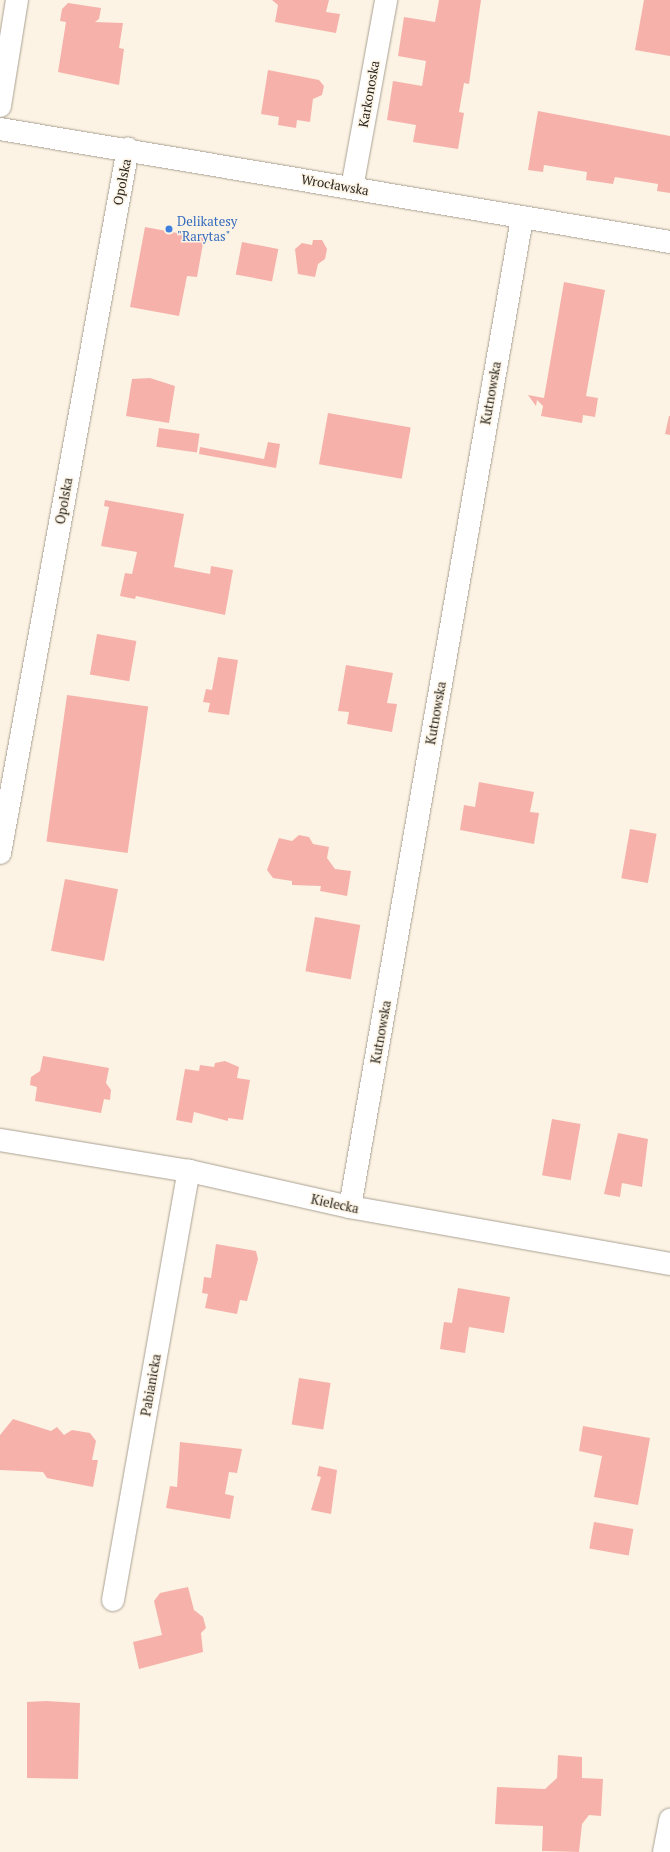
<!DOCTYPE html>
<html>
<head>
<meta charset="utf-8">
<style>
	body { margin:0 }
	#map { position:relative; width:670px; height:1852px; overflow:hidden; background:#fcf3e4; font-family:"PT Serif",serif }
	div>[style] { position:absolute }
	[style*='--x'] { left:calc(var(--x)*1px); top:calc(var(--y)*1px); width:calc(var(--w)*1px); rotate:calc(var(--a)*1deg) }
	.building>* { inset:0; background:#f6b2aa; transform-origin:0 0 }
	.roads { filter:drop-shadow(0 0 1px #aaa194) drop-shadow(0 0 1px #aaa194) }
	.minor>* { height:22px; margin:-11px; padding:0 11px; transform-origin:11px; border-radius:11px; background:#fff }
	.dots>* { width:11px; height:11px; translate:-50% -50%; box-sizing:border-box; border:2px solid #fcf3e4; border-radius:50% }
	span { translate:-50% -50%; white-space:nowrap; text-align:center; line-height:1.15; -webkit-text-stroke:3px #fcf3e4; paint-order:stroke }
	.street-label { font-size:13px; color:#282520 }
	.shop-label { font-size:13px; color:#366cbe }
	.left { translate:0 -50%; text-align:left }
</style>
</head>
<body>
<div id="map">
	<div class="building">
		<i style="clip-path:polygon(272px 0,329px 0,326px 12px,340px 14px,336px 33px,275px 22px,278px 5px)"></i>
		<i style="clip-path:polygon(439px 0,481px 0,469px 84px,464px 83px,459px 112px,464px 113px,458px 149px,413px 142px,416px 125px,387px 120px,393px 81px,422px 86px,426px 61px,398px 56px,404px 17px,435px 22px)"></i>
		<i style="clip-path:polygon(644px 0,670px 0,670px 56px,635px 50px)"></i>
		<i style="clip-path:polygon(68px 3px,101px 8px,99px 19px,95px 22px,123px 23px,119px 48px,124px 49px,119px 85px,58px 72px,66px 22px,60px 21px,62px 9px)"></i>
		<i style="clip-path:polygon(268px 70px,319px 80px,324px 86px,322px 95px,313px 99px,310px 122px,297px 120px,296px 128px,278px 125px,279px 117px,261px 114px)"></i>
		<i style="clip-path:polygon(538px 111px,670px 136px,670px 193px,657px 191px,658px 184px,615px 177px,613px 184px,586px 180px,587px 172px,544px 165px,543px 172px,528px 170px)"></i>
		<i style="clip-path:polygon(145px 227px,204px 238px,197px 277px,187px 276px,179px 316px,130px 307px)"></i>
		<i style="clip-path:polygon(313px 240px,322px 240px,327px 249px,325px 259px,318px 264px,315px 277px,298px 274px,295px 249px,302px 243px,312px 245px)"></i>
		<i style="left:242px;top:242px;width:37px;height:33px;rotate:11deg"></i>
		<i style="clip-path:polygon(564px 282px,605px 290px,586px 396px,598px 398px,595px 417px,583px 415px,582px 423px,541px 416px,543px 406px,537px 400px,536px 406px,528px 395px,544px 398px)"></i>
		<i style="clip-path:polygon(150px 378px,175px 386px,169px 423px,126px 416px,132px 379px)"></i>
		<i style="left:328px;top:413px;width:84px;height:52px;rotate:10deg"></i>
		<i style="clip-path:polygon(669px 416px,670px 416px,670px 435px,665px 434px)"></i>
		<i style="left:159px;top:428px;width:41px;height:19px;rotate:8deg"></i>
		<i style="clip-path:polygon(268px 442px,280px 444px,276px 468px,199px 454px,200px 447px,264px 459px)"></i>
		<i style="clip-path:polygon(105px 500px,184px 514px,174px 567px,210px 574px,211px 566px,233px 570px,225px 615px,136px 596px,135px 599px,120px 596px,125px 573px,132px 574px,137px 552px,101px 546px,109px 507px,104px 506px)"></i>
		<i style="left:97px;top:634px;width:40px;height:41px;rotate:10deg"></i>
		<i style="clip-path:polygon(218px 657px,238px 660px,229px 715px,208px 712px,210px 703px,203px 702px,206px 689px,212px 690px)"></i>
		<i style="clip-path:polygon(346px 665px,393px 673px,387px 703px,397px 704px,392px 732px,347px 724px,349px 712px,338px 711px)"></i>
		<i style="left:67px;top:695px;width:82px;height:148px;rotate:8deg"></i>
		<i style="clip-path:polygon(479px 782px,534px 792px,530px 812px,539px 813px,534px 844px,460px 830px,464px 805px,475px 807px)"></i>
		<i style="left:630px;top:829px;width:27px;height:50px;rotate:10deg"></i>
		<i style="clip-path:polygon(299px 835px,309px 837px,313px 844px,329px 847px,327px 858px,335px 869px,351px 871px,347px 896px,320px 891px,321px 886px,292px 885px,292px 881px,273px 878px,267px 870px,279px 838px,292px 841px)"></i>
		<i style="left:65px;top:879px;width:54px;height:73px;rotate:11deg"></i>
		<i style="left:315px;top:917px;width:46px;height:55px;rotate:10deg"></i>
		<i style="clip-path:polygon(43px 1056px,109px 1068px,106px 1083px,111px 1090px,110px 1100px,104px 1099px,101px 1113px,35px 1101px,37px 1087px,30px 1085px,31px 1077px,40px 1071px)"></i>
		<i style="clip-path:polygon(225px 1061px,239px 1067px,237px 1078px,250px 1080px,243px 1120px,228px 1118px,228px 1121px,194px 1112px,192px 1123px,176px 1120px,185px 1069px,199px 1071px,200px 1065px,214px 1067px,215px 1063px)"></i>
		<i style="left:552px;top:1119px;width:29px;height:57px;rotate:10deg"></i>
		<i style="clip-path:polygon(618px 1133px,648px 1139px,642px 1187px,622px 1183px,620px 1197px,604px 1194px)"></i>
		<i style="clip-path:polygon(216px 1244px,256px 1251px,258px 1259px,247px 1301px,240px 1300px,237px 1314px,205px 1308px,208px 1294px,202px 1293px,204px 1277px,211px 1278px)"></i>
		<i style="clip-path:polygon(458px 1288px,510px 1297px,504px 1333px,469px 1327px,465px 1353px,440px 1349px,444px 1322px,452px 1323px)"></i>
		<i style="left:299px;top:1378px;width:32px;height:47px;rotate:9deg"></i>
		<i style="clip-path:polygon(13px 1419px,51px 1431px,57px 1427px,64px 1435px,72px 1430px,90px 1433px,96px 1441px,92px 1460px,98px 1460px,93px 1487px,47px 1478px,43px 1472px,0 1470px,0 1435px)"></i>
		<i style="clip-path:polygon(583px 1426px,650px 1438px,638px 1505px,594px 1497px,602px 1456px,579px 1451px)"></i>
		<i style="clip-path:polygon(180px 1442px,242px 1449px,237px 1473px,229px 1472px,225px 1494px,234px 1496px,230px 1519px,166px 1508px,170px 1486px,177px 1487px)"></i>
		<i style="clip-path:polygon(319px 1466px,337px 1470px,331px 1514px,311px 1510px,321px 1477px,317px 1476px)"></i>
		<i style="left:594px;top:1522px;width:40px;height:27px;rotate:10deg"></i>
		<i style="clip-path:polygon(188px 1587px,194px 1610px,203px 1617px,206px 1628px,201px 1633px,203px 1652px,139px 1669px,133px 1642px,162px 1635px,154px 1601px,160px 1593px)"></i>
		<i style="clip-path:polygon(46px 1701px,80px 1703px,78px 1779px,27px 1778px,27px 1702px)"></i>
		<i style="clip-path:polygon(558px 1755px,582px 1757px,582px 1778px,603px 1779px,601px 1816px,589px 1815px,582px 1824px,579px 1852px,542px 1851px,543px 1826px,495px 1824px,497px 1787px,545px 1789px,557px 1778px)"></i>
	</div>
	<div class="roads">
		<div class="minor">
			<i style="--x:0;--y:106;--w:107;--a:-80.9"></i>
			<i style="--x:0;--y:129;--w:679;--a:9.57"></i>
			<i style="--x:352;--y:188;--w:191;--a:-79.7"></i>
			<i style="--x:0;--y:853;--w:716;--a:-79.7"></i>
			<i style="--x:0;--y:1140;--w:192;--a:9.3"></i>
			<i style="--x:189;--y:1171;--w:165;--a:12.6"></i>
			<i style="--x:350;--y:1207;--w:325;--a:10.1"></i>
			<i style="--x:350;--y:1207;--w:1004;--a:-80.13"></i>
			<i style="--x:113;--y:1600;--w:436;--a:-80"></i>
			<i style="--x:664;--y:1852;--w:33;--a:-79"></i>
		</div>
	</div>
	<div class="dots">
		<i style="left:169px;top:229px;background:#3f7fe0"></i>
	</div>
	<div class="street-label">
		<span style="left:369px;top:94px;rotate:-80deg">Karkonoska</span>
		<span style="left:122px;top:182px;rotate:-79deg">Opolska</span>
		<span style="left:335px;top:185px;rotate:10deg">Wrocławska</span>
		<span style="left:491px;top:393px;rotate:-80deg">Kutnowska</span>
		<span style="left:64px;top:501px;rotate:-80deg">Opolska</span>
		<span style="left:436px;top:713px;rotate:-80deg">Kutnowska</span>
		<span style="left:381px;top:1032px;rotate:-80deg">Kutnowska</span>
		<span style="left:335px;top:1204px;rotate:12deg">Kielecka</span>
		<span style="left:151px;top:1385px;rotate:-80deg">Pabianicka</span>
	</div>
	<div class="shop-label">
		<span class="left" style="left:177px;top:229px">Delikatesy<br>"Rarytas"</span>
	</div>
</div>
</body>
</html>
